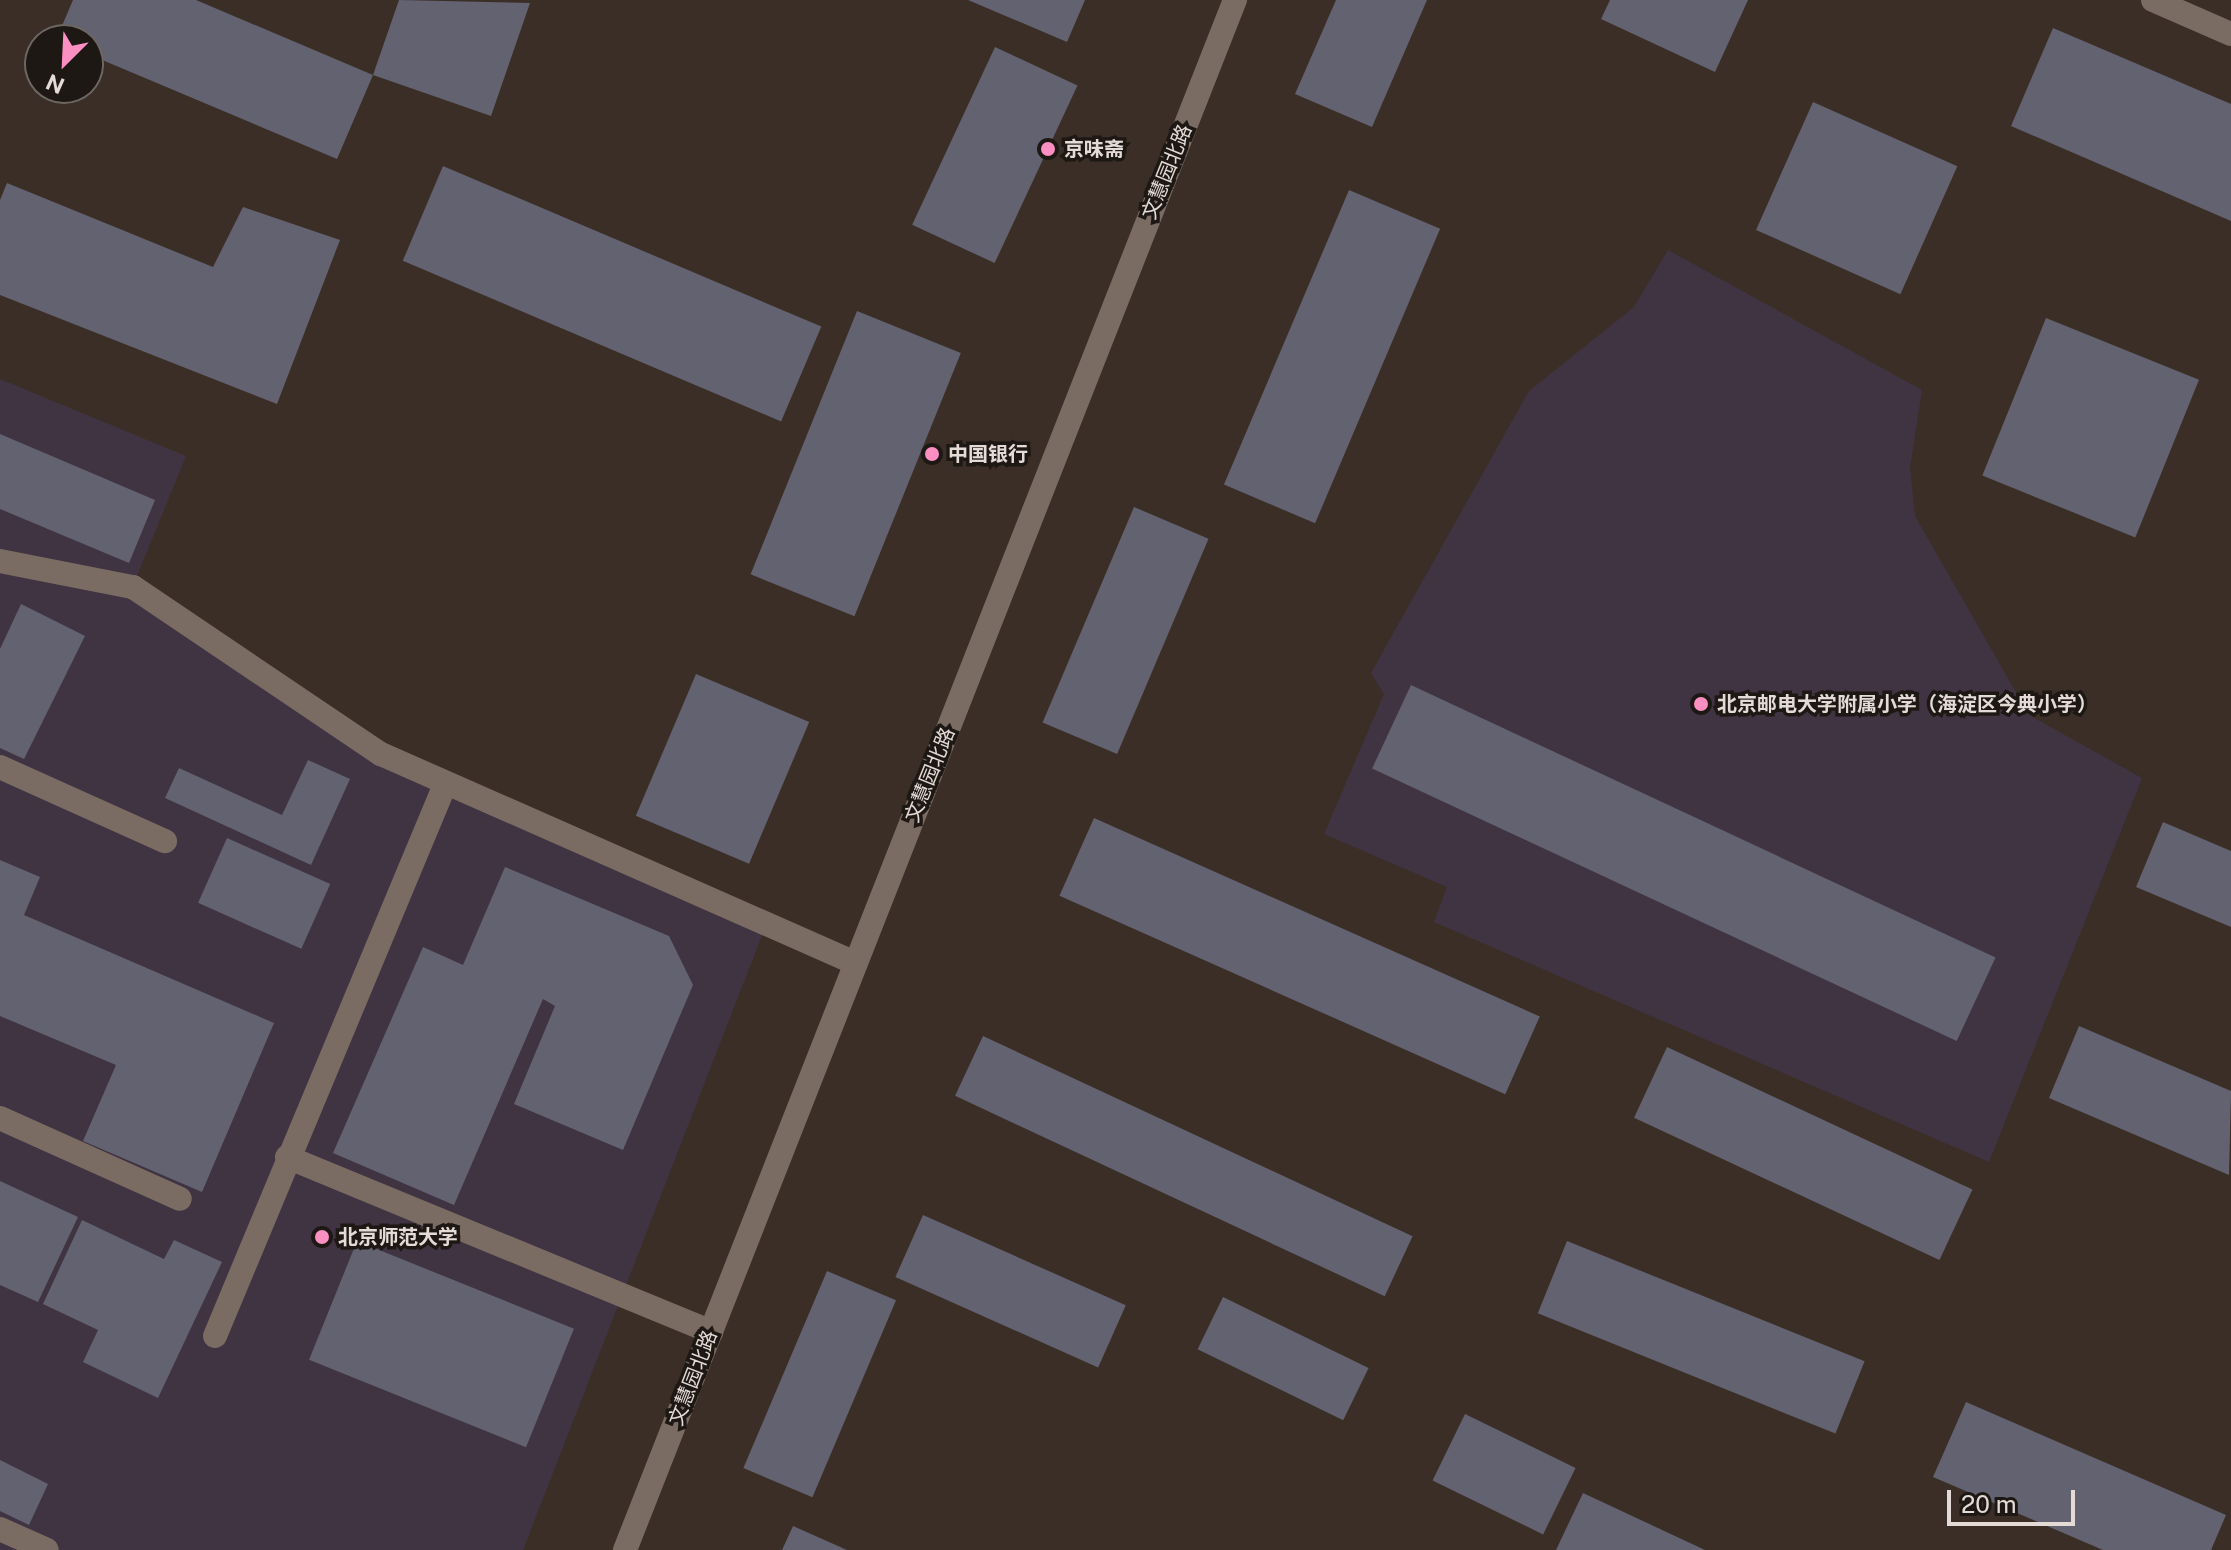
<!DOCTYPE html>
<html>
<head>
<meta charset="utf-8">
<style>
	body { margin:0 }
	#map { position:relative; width:2231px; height:1550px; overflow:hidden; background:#3b2e27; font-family:"Public Sans","Noto Sans SC",sans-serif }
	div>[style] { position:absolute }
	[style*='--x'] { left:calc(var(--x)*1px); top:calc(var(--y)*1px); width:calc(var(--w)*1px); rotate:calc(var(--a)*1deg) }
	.education>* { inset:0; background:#403443 }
	.building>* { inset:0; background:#636270; transform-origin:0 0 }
	.minor>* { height:24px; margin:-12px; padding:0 12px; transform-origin:12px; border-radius:12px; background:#7b6c63 }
	.dots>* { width:22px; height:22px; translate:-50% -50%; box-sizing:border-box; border:4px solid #1e1814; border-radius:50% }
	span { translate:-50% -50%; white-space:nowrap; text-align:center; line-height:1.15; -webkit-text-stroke:7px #1e1814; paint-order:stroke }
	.poi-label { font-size:20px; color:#e4dbd6; font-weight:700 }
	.left { translate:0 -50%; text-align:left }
	.street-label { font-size:20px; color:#e4dbd6 }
	.north { position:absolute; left:24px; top:24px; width:80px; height:80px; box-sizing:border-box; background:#1e1814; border:2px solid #6d6662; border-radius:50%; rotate:204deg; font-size:22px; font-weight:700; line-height:32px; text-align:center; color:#e4dbd6 }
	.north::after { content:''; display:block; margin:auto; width:28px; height:36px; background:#fc8fc2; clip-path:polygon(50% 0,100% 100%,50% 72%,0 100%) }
	.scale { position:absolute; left:1947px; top:1490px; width:128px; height:36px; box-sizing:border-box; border:4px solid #e4dbd6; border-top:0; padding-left:10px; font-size:24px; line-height:28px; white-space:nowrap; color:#e4dbd6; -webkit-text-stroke:6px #1e1814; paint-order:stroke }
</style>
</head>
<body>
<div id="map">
	<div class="education">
		<i style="clip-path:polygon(1668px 250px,1922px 390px,1910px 468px,1915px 516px,2029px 715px,2142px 778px,1989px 1162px,1434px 922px,1447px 887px,1324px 834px,1384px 694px,1371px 673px,1529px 391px,1634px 307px)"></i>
		<i style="clip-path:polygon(0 379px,186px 456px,133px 586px,444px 787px,766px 925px,523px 1550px,0 1550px)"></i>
	</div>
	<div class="building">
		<i style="clip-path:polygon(73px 0,196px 0,373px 75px,337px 159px,88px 54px,88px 40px,56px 40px)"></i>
		<i style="clip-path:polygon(399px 0,530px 3px,491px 116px,373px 75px)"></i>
		<i style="clip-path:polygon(968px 0,1085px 0,1067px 42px)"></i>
		<i style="clip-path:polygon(1336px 0,1427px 0,1372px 127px,1295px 94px)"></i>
		<i style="clip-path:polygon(1610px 0,1748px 0,1715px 72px,1601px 19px)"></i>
		<i style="clip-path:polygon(2053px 28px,2231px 104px,2231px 221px,2011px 126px)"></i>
		<i style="left:995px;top:47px;width:91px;height:196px;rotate:25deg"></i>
		<i style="left:1813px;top:102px;width:158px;height:140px;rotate:24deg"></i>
		<i style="left:443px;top:166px;width:411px;height:103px;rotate:23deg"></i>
		<i style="clip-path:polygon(7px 183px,213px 267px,243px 207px,340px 240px,277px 404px,0 295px,0 200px)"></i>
		<i style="left:1349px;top:190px;width:99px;height:320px;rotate:23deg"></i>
		<i style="left:857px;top:311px;width:112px;height:284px;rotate:22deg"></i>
		<i style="left:2046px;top:318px;width:165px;height:170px;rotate:22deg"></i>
		<i style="clip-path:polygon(0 434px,155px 500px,129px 563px,0 509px)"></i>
		<i style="left:1134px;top:507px;width:81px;height:234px;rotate:23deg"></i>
		<i style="clip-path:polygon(21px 604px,85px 636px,24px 759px,0 748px,0 649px)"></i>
		<i style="left:696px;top:674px;width:123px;height:154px;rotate:23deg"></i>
		<i style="left:1411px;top:685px;width:645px;height:92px;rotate:25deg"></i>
		<i style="clip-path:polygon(308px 760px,350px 779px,311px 865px,165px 798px,179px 768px,282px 815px)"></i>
		<i style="left:1094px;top:818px;width:488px;height:85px;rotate:24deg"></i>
		<i style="clip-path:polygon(2163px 822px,2231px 851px,2231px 927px,2136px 887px)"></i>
		<i style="left:227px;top:838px;width:113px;height:71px;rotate:24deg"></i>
		<i style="clip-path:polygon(0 860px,40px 877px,24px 915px,274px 1023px,202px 1192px,83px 1141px,116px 1065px,0 1016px)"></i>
		<i style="clip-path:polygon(505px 867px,669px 936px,693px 985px,623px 1150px,514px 1104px,555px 1006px,543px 999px,454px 1205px,333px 1153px,423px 947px,463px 965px)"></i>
		<i style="clip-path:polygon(2079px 1026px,2231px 1091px,2229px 1175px,2049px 1098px)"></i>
		<i style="left:983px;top:1036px;width:474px;height:66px;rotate:25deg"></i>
		<i style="left:1667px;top:1047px;width:337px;height:78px;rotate:25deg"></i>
		<i style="clip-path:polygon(0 1181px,78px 1217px,38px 1302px,0 1285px)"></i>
		<i style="left:923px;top:1215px;width:222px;height:68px;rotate:24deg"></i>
		<i style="clip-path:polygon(82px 1220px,164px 1259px,174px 1240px,222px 1262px,158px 1398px,83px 1362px,98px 1330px,43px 1304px)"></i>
		<i style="left:357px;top:1241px;width:234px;height:128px;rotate:22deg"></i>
		<i style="left:1567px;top:1241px;width:321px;height:78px;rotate:22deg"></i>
		<i style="left:827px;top:1271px;width:75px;height:214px;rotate:23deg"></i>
		<i style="left:1223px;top:1297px;width:162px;height:58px;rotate:26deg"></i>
		<i style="clip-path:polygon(1966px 1402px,2226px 1515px,2211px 1550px,2103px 1550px,1933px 1477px)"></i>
		<i style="left:1465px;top:1414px;width:123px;height:74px;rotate:26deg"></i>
		<i style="clip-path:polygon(0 1460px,48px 1484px,29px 1525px,0 1511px)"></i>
		<i style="clip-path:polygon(1583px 1493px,1705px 1550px,1556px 1550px)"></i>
		<i style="clip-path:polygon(793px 1526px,847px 1550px,782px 1550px)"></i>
	</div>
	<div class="minor">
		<i style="--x:2153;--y:0;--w:85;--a:23.6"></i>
		<i style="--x:0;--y:561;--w:136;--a:11.1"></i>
		<i style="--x:133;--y:587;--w:299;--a:34"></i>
		<i style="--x:381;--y:754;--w:518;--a:23.79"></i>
		<i style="--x:0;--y:767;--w:181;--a:24.2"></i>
		<i style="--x:0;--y:1118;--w:197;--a:24.2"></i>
		<i style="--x:287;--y:1157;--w:459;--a:22.4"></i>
		<i style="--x:215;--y:1336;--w:595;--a:-67.36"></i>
		<i style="--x:0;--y:1529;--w:51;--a:24.1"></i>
		<i style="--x:625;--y:1550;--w:1666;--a:-68.52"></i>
	</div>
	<div class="dots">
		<i style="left:1048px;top:149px;background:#fc8fc2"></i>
		<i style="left:932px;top:454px;background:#fc8fc2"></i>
		<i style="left:1701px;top:704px;background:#fc8fc2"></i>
		<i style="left:322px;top:1237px;background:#fc8fc2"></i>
	</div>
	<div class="poi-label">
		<span class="left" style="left:1064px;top:149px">京味斋</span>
		<span class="left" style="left:948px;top:454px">中国银行</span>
		<span class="left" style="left:1717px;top:704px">北京邮电大学附属小学（海淀区今典小学）</span>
		<span class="left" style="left:338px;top:1237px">北京师范大学</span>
	</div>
	<div class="street-label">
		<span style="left:1167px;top:172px;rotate:-68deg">文慧园北路</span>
		<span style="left:930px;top:775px;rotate:-68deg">文慧园北路</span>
		<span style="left:693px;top:1378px;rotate:-69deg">文慧园北路</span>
	</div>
	<div class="north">N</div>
	<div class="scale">20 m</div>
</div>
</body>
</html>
